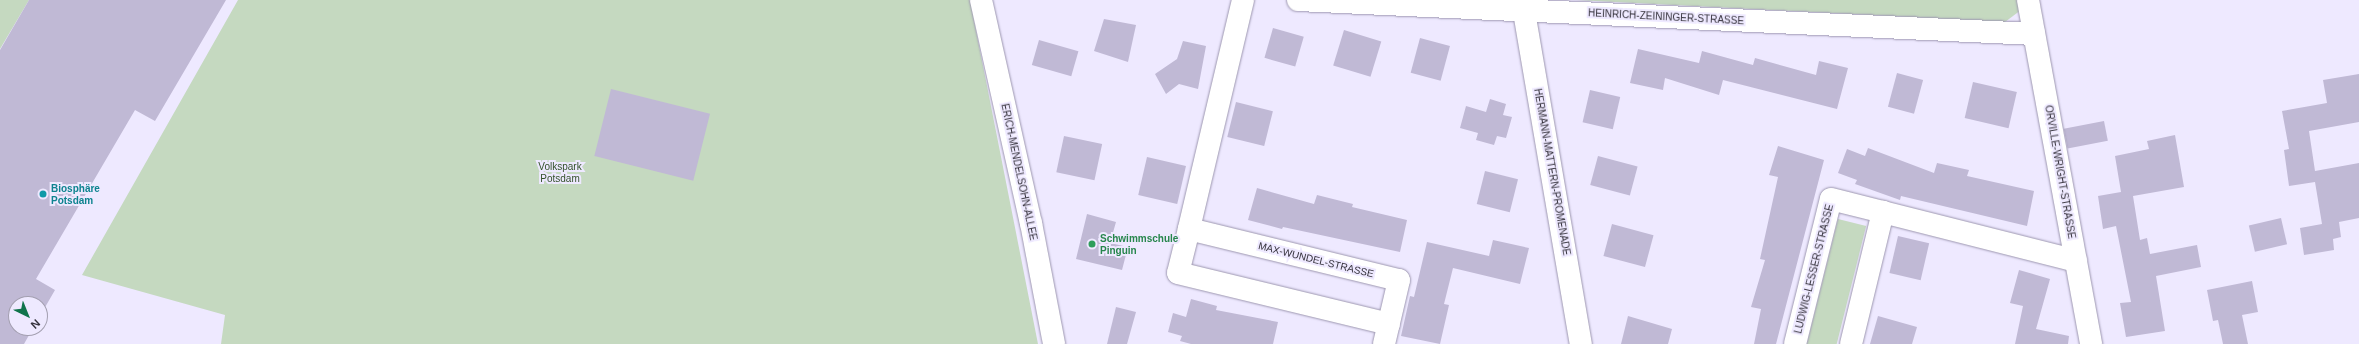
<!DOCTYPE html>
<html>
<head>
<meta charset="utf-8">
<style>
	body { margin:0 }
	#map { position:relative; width:2359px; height:344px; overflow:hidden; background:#eee9ff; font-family:Helvetica,sans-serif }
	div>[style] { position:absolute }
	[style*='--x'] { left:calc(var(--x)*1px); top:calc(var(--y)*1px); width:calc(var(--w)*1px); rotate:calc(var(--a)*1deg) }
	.green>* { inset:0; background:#c5d9c0; transform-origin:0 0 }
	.building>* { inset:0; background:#c0b9d5; transform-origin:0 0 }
	.roads { filter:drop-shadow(0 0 1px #9d97b0) drop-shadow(0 0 1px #9d97b0) }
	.minor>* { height:22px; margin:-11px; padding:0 11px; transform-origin:11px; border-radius:11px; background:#fff }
	.dots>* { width:11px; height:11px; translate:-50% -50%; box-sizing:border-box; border:2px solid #eee9ff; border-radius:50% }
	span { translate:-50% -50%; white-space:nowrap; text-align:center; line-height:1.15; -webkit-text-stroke:4px #eee9ff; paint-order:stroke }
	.street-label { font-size:10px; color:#33303a }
	.park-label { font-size:10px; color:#33512a }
	.culture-label { font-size:10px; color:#0d838f; font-weight:700 }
	.left { translate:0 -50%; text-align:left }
	.leisure-label { font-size:10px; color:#27864d; font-weight:700 }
	.north { position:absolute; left:8px; top:296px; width:40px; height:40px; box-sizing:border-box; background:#eee9ff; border:1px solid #a39fb0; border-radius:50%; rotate:137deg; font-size:11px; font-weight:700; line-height:16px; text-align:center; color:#33303a }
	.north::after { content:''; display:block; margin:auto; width:14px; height:18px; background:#10744c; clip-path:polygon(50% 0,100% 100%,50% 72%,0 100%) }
</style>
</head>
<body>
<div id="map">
	<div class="green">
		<i style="clip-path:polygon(0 0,29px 0,0 49px)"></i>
		<i style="clip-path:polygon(238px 0,970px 0,1038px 344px,221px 344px,225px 315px,82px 275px)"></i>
		<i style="clip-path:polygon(1576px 0,2018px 0,2021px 10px,2005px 22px)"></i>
		<i style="left:1838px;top:219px;width:29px;height:129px;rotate:14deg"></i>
	</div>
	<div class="building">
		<i style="clip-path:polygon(29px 0,226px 0,155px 121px,135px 110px,36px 279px,55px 290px,40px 316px,40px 304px,16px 304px,16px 328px,33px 328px,24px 344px,0 344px,0 50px)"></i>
		<i style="clip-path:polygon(1104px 19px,1136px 25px,1128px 62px,1094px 51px)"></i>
		<i style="left:1273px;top:28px;width:32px;height:31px;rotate:16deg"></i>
		<i style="left:1344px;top:30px;width:39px;height:37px;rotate:17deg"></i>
		<i style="left:1420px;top:38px;width:31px;height:36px;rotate:15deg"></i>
		<i style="left:1039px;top:40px;width:41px;height:26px;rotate:16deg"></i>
		<i style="clip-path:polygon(1183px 41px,1206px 46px,1198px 89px,1179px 84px,1166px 94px,1155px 74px,1177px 59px)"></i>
		<i style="clip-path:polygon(1638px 49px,1699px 63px,1702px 51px,1753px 65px,1755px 58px,1816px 75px,1819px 61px,1848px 68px,1837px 109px,1723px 80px,1719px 95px,1665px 78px,1663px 90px,1630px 83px)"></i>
		<i style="left:1897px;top:73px;width:27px;height:35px;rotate:15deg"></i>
		<i style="clip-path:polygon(2359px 74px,2359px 122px,2309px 131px,2315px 171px,2359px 163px,2359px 218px,2339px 222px,2341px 237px,2333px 239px,2334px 250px,2304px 255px,2300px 228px,2322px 224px,2315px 182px,2289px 186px,2284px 150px,2289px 149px,2282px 111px,2327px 103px,2323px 80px)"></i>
		<i style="left:1973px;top:82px;width:45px;height:37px;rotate:13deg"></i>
		<i style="left:611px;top:89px;width:102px;height:69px;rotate:14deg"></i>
		<i style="left:1590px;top:90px;width:31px;height:33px;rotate:13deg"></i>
		<i style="clip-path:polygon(1490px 99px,1506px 104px,1503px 115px,1512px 117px,1506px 138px,1497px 136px,1494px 145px,1476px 140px,1478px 133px,1460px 128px,1466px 106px,1486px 112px)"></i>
		<i style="left:1236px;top:102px;width:38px;height:36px;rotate:14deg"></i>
		<i style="left:2104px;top:121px;width:20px;height:41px;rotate:79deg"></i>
		<i style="clip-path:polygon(2175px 135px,2184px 187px,2133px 196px,2140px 240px,2147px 238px,2150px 254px,2197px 245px,2201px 267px,2156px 276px,2165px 331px,2126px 337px,2120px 303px,2131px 302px,2116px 226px,2103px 229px,2098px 196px,2121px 192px,2115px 156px,2149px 149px,2147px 141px)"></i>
		<i style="left:1064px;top:136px;width:39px;height:37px;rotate:12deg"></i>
		<i style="clip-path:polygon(1778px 146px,1824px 160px,1776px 344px,1754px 344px,1761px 309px,1751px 307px,1765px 260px,1760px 259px,1778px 177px,1769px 175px)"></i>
		<i style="clip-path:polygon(1868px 148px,1934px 173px,1937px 163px,1969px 170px,1967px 176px,2034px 191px,2027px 226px,1901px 196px,1900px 200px,1855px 184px,1857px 180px,1838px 173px,1847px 149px,1865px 156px)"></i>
		<i style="left:1598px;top:156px;width:41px;height:30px;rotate:15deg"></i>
		<i style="left:1147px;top:157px;width:40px;height:39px;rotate:13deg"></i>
		<i style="left:1485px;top:171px;width:34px;height:34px;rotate:14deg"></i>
		<i style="clip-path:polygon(1257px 188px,1314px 204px,1317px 195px,1353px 204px,1352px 207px,1407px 220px,1400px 252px,1283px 227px,1282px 229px,1248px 220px)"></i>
		<i style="clip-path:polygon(1087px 214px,1116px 222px,1110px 243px,1128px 247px,1122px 270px,1076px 259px)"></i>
		<i style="left:2281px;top:218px;width:27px;height:33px;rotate:77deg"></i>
		<i style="left:1612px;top:224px;width:43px;height:33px;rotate:15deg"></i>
		<i style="left:1898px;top:236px;width:32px;height:38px;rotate:13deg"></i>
		<i style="clip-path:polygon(1493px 240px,1529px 248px,1520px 284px,1453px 268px,1444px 304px,1449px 305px,1440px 344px,1401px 336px,1410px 296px,1414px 297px,1427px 242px,1489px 256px)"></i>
		<i style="clip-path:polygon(2019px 270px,2050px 279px,2036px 329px,2069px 336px,2068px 344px,2015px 344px,2023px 306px,2010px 303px)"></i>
		<i style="clip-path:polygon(2252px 281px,2258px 312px,2242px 315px,2248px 344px,2223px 344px,2218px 320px,2213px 321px,2207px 290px)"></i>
		<i style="clip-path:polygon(1191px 299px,1217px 306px,1216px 310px,1278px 322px,1273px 344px,1191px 344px,1180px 341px,1182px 336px,1168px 332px,1173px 313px,1186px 317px)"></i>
		<i style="clip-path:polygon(1116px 307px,1136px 312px,1127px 344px,1107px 344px)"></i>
		<i style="clip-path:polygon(1628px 316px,1672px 329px,1668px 344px,1621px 344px)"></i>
		<i style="clip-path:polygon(1878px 316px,1917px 327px,1912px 344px,1870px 344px)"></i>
	</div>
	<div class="roads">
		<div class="minor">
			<i style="--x:981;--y:0;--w:229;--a:77.4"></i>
			<i style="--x:1031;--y:223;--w:123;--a:79.2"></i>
			<i style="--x:1243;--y:0;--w:235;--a:103.3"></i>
			<i style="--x:1189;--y:229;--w:216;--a:13.7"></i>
			<i style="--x:1399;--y:280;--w:66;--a:103.2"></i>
			<i style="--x:1298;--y:0;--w:737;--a:2.64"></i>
			<i style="--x:1522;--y:0;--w:349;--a:80.3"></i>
			<i style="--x:2028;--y:0;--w:350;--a:79.6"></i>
			<i style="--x:1189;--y:229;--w:45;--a:104"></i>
			<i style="--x:1178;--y:273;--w:217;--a:13.6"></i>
			<i style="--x:1795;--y:344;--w:149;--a:-76.1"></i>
			<i style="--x:1831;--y:199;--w:54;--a:14"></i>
			<i style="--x:1851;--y:344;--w:136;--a:-76.4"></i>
			<i style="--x:1883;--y:212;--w:199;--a:14.2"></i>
		</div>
	</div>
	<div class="dots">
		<i style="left:43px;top:194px;background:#0f9aa8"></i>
		<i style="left:1092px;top:244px;background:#2e9e5b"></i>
	</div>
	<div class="street-label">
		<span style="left:1666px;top:17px;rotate:3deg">HEINRICH-ZEININGER-STRASSE</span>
		<span style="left:1019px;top:172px;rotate:78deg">ERICH-MENDELSOHN-ALLEE</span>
		<span style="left:1552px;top:172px;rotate:80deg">HERMANN-MATTERN-PROMENADE</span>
		<span style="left:2060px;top:172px;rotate:80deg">ORVILLE-WRIGHT-STRASSE</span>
		<span style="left:1316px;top:260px;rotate:14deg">MAX-WUNDEL-STRASSE</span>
		<span style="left:1814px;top:269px;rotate:-76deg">LUDWIG-LESSER-STRASSE</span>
	</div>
	<div class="park-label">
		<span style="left:560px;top:172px">Volkspark<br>Potsdam</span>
	</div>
	<div class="culture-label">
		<span class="left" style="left:51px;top:194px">Biosphäre<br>Potsdam</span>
	</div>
	<div class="leisure-label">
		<span class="left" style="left:1100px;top:244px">Schwimmschule<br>Pinguin</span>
	</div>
	<div class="north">N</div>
</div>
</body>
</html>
